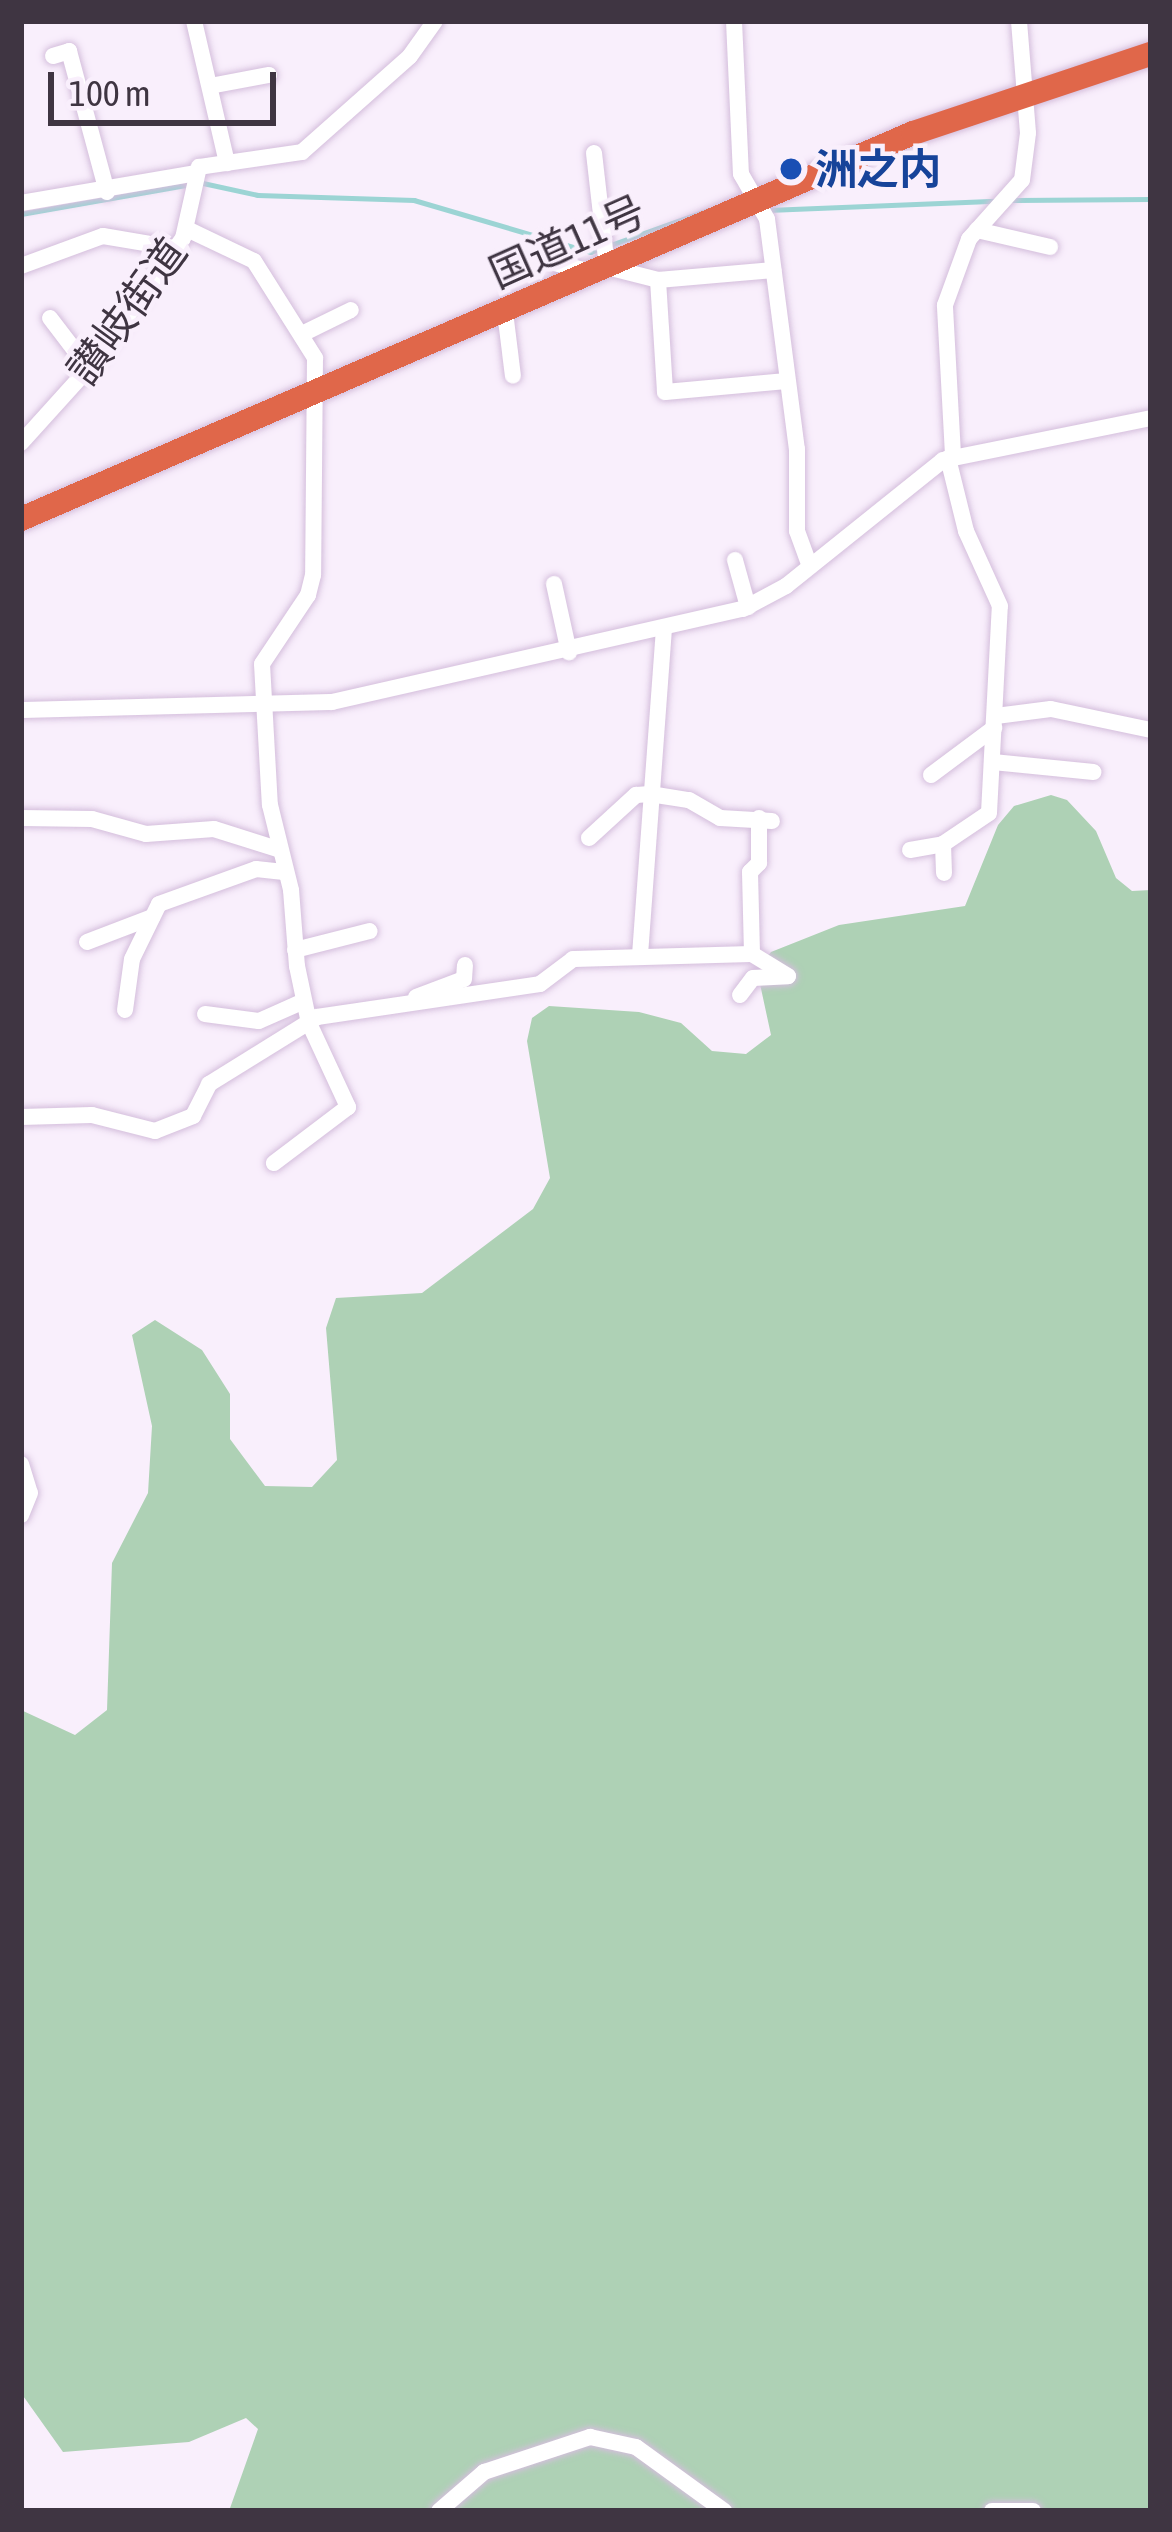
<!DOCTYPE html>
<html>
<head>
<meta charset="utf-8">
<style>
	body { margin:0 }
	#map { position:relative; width:1172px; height:2532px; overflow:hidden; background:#f9effc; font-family:"Asap Condensed","Noto Sans JP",sans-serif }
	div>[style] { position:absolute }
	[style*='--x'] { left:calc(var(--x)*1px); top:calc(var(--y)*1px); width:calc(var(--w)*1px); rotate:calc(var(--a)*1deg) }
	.green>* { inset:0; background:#aed1b5 }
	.stream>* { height:4.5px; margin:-2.25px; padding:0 2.25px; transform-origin:2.25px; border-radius:2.25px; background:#9cd4d4 }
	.roads { filter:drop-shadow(0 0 3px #d4bedc) drop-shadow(0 0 3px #d4bedc) }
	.minor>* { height:16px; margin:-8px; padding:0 8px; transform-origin:8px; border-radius:8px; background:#fff }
	.highway>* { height:24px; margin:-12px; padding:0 12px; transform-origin:12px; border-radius:12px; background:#e0674a }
	.dots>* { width:33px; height:33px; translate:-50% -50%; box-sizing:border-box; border:6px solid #f9effc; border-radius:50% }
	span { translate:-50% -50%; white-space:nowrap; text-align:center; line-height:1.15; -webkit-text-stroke:9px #f9effc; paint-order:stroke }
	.transit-label { font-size:42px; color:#164399; font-weight:700 }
	.left { translate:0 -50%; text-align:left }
	.street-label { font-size:42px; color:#3f3542 }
	.frame { position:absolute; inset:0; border:24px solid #3f3542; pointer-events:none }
	.scale { position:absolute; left:48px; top:72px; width:228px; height:54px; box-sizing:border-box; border:6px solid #3f3542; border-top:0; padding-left:15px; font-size:36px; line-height:42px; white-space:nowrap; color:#3f3542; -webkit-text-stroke:9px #f9effc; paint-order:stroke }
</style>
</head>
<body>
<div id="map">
	<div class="green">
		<i style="clip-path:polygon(1051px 795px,1067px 800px,1096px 831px,1116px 878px,1132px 891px,1151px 890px,1151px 2511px,229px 2511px,258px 2429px,246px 2418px,189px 2442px,63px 2452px,21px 2393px,21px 1710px,75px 1735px,107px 1710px,112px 1563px,148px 1493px,152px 1426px,132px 1335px,155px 1320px,202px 1350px,230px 1394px,230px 1439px,265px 1486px,312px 1487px,337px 1460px,326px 1328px,336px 1298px,422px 1293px,533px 1209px,550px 1178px,527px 1041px,532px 1018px,549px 1006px,639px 1012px,681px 1023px,712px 1051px,746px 1054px,771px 1035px,757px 970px,771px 952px,839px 925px,965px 906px,998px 825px,1014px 806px)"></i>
	</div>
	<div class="stream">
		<i style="--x:203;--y:183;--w:56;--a:12.3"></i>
		<i style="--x:258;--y:195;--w:156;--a:1.8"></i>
		<i style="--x:414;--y:200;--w:184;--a:16.4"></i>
		<i style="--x:591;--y:252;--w:124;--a:-19.7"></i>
		<i style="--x:1013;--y:200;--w:138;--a:-0.4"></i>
		<i style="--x:768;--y:210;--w:228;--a:-2.3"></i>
		<i style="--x:21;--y:214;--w:174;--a:-10"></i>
	</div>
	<div class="roads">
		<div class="minor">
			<i style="--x:194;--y:21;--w:146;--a:76.9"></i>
			<i style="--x:734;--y:21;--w:153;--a:87.4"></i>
			<i style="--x:741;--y:174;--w:52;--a:60"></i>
			<i style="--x:767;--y:219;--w:232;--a:82.6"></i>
			<i style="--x:797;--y:449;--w:82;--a:90"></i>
			<i style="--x:797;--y:531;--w:37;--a:70"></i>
			<i style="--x:53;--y:56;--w:17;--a:-17"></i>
			<i style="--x:69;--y:51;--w:146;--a:74.9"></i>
			<i style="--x:210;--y:86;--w:60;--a:-10.6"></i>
			<i style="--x:594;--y:153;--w:115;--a:83.5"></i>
			<i style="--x:607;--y:267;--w:53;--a:14.3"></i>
			<i style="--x:658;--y:280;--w:116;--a:-4.9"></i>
			<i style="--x:21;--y:203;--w:178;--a:-9.7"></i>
			<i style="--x:187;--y:229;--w:74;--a:25.5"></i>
			<i style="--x:254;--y:261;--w:115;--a:57.8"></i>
			<i style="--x:315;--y:358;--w:217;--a:90.5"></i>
			<i style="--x:313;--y:575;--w:21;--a:104"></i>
			<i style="--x:308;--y:595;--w:83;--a:123.7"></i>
			<i style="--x:262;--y:664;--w:141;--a:86.8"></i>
			<i style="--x:270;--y:805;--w:88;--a:76.1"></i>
			<i style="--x:291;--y:890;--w:76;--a:85.5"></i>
			<i style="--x:297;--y:966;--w:58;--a:78.1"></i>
			<i style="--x:309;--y:1023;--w:93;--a:65.1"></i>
			<i style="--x:348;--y:1107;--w:93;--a:142.9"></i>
			<i style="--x:977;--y:230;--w:75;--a:13.1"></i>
			<i style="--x:558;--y:264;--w:36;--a:13"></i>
			<i style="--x:21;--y:266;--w:87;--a:-20.1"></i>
			<i style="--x:103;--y:236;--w:73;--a:9.5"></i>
			<i style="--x:658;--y:280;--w:112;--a:86.4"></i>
			<i style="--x:665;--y:392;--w:122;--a:-5.2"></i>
			<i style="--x:505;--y:312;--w:64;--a:82.9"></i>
			<i style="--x:50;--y:318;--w:64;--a:52.6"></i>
			<i style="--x:304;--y:333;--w:52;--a:-26.1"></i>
			<i style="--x:21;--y:443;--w:110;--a:-47.9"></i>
			<i style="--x:95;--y:361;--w:151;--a:-54.4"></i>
			<i style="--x:183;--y:238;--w:73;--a:-77.3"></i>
			<i style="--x:199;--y:167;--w:104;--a:-8.3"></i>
			<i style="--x:302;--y:152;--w:144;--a:-41.6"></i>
			<i style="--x:410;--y:56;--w:43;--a:-54.5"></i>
			<i style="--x:953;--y:455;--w:150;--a:-93.1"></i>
			<i style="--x:945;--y:305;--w:70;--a:-70"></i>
			<i style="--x:969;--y:239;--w:79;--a:-48.1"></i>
			<i style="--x:1022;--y:180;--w:47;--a:-82.7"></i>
			<i style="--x:1028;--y:133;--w:112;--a:-94.6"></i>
			<i style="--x:735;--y:560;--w:49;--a:74.5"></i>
			<i style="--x:554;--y:584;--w:70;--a:77.6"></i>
			<i style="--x:21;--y:710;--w:311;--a:-1.5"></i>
			<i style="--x:332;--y:702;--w:421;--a:-12.8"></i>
			<i style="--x:743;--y:609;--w:49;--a:-28.1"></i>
			<i style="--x:786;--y:586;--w:201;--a:-38.7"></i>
			<i style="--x:943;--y:460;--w:212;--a:-11.4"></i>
			<i style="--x:996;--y:716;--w:55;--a:-7.3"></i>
			<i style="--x:1051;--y:709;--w:102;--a:11.9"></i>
			<i style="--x:993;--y:762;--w:101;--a:5.7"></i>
			<i style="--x:931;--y:775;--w:79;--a:-36.7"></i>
			<i style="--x:21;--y:818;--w:71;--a:0.8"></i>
			<i style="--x:92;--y:819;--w:56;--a:15.5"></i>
			<i style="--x:146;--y:834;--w:68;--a:-4.2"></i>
			<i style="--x:214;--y:829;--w:66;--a:17.6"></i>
			<i style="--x:589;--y:838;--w:64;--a:-42.5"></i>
			<i style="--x:636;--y:795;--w:14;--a:-4"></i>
			<i style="--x:650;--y:794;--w:39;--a:9"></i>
			<i style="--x:689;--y:800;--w:36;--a:30"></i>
			<i style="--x:720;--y:818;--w:52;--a:3.3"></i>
			<i style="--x:943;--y:844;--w:29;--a:88"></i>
			<i style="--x:910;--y:850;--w:34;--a:-10"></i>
			<i style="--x:943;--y:844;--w:55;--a:-34"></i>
			<i style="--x:989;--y:813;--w:207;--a:-87"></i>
			<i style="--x:1000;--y:606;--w:82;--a:-114.4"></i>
			<i style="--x:966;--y:531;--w:75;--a:-103.9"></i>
			<i style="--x:87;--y:942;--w:70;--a:-21"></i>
			<i style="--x:295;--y:950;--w:77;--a:-14.2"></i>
			<i style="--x:640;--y:955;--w:327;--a:-85.8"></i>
			<i style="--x:740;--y:995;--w:21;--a:-53"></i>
			<i style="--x:753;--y:978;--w:35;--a:-3"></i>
			<i style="--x:788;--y:976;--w:42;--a:-148.6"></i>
			<i style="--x:752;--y:954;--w:82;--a:-91.4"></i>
			<i style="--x:750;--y:872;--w:13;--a:-45"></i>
			<i style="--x:759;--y:863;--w:45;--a:-90"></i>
			<i style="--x:416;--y:997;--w:51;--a:-20.6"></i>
			<i style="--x:464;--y:979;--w:14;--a:-86"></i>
			<i style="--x:125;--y:1010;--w:51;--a:-82.2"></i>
			<i style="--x:132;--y:959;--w:61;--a:-63.9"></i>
			<i style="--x:159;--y:904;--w:103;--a:-19.8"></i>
			<i style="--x:256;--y:869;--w:28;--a:6"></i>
			<i style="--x:205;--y:1014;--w:54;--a:7.4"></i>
			<i style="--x:259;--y:1021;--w:49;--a:-24"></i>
			<i style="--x:21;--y:1117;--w:71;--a:-1.6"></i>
			<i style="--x:92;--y:1115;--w:65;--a:14.3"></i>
			<i style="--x:155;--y:1131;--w:41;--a:-21.5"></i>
			<i style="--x:193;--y:1116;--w:36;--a:-63"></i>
			<i style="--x:209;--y:1084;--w:127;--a:-31.8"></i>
			<i style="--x:317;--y:1017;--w:225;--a:-8.4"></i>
			<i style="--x:540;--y:984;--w:41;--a:-37.1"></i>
			<i style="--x:573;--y:959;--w:179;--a:-1.6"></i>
			<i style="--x:21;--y:1464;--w:30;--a:73"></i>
			<i style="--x:30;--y:1493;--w:24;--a:112"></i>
			<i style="--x:439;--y:2511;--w:60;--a:-40.9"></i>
			<i style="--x:484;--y:2472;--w:112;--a:-18.3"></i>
			<i style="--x:590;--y:2437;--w:47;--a:12.3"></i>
			<i style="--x:636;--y:2447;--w:109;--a:36"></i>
			<i style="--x:992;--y:2511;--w:41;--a:0"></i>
		</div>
		<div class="highway">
			<i style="--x:21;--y:519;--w:972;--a:-23.4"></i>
			<i style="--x:913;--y:133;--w:251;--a:-18.4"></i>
		</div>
	</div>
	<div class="dots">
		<i style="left:791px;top:169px;background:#1a4fb4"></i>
	</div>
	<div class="transit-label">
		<span class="left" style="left:815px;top:169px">洲之内</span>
	</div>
	<div class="street-label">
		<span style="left:567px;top:242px;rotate:-24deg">国道11号</span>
		<span style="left:127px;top:311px;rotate:-54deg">讃岐街道</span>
	</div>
	<div class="frame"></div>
	<div class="scale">100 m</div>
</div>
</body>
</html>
